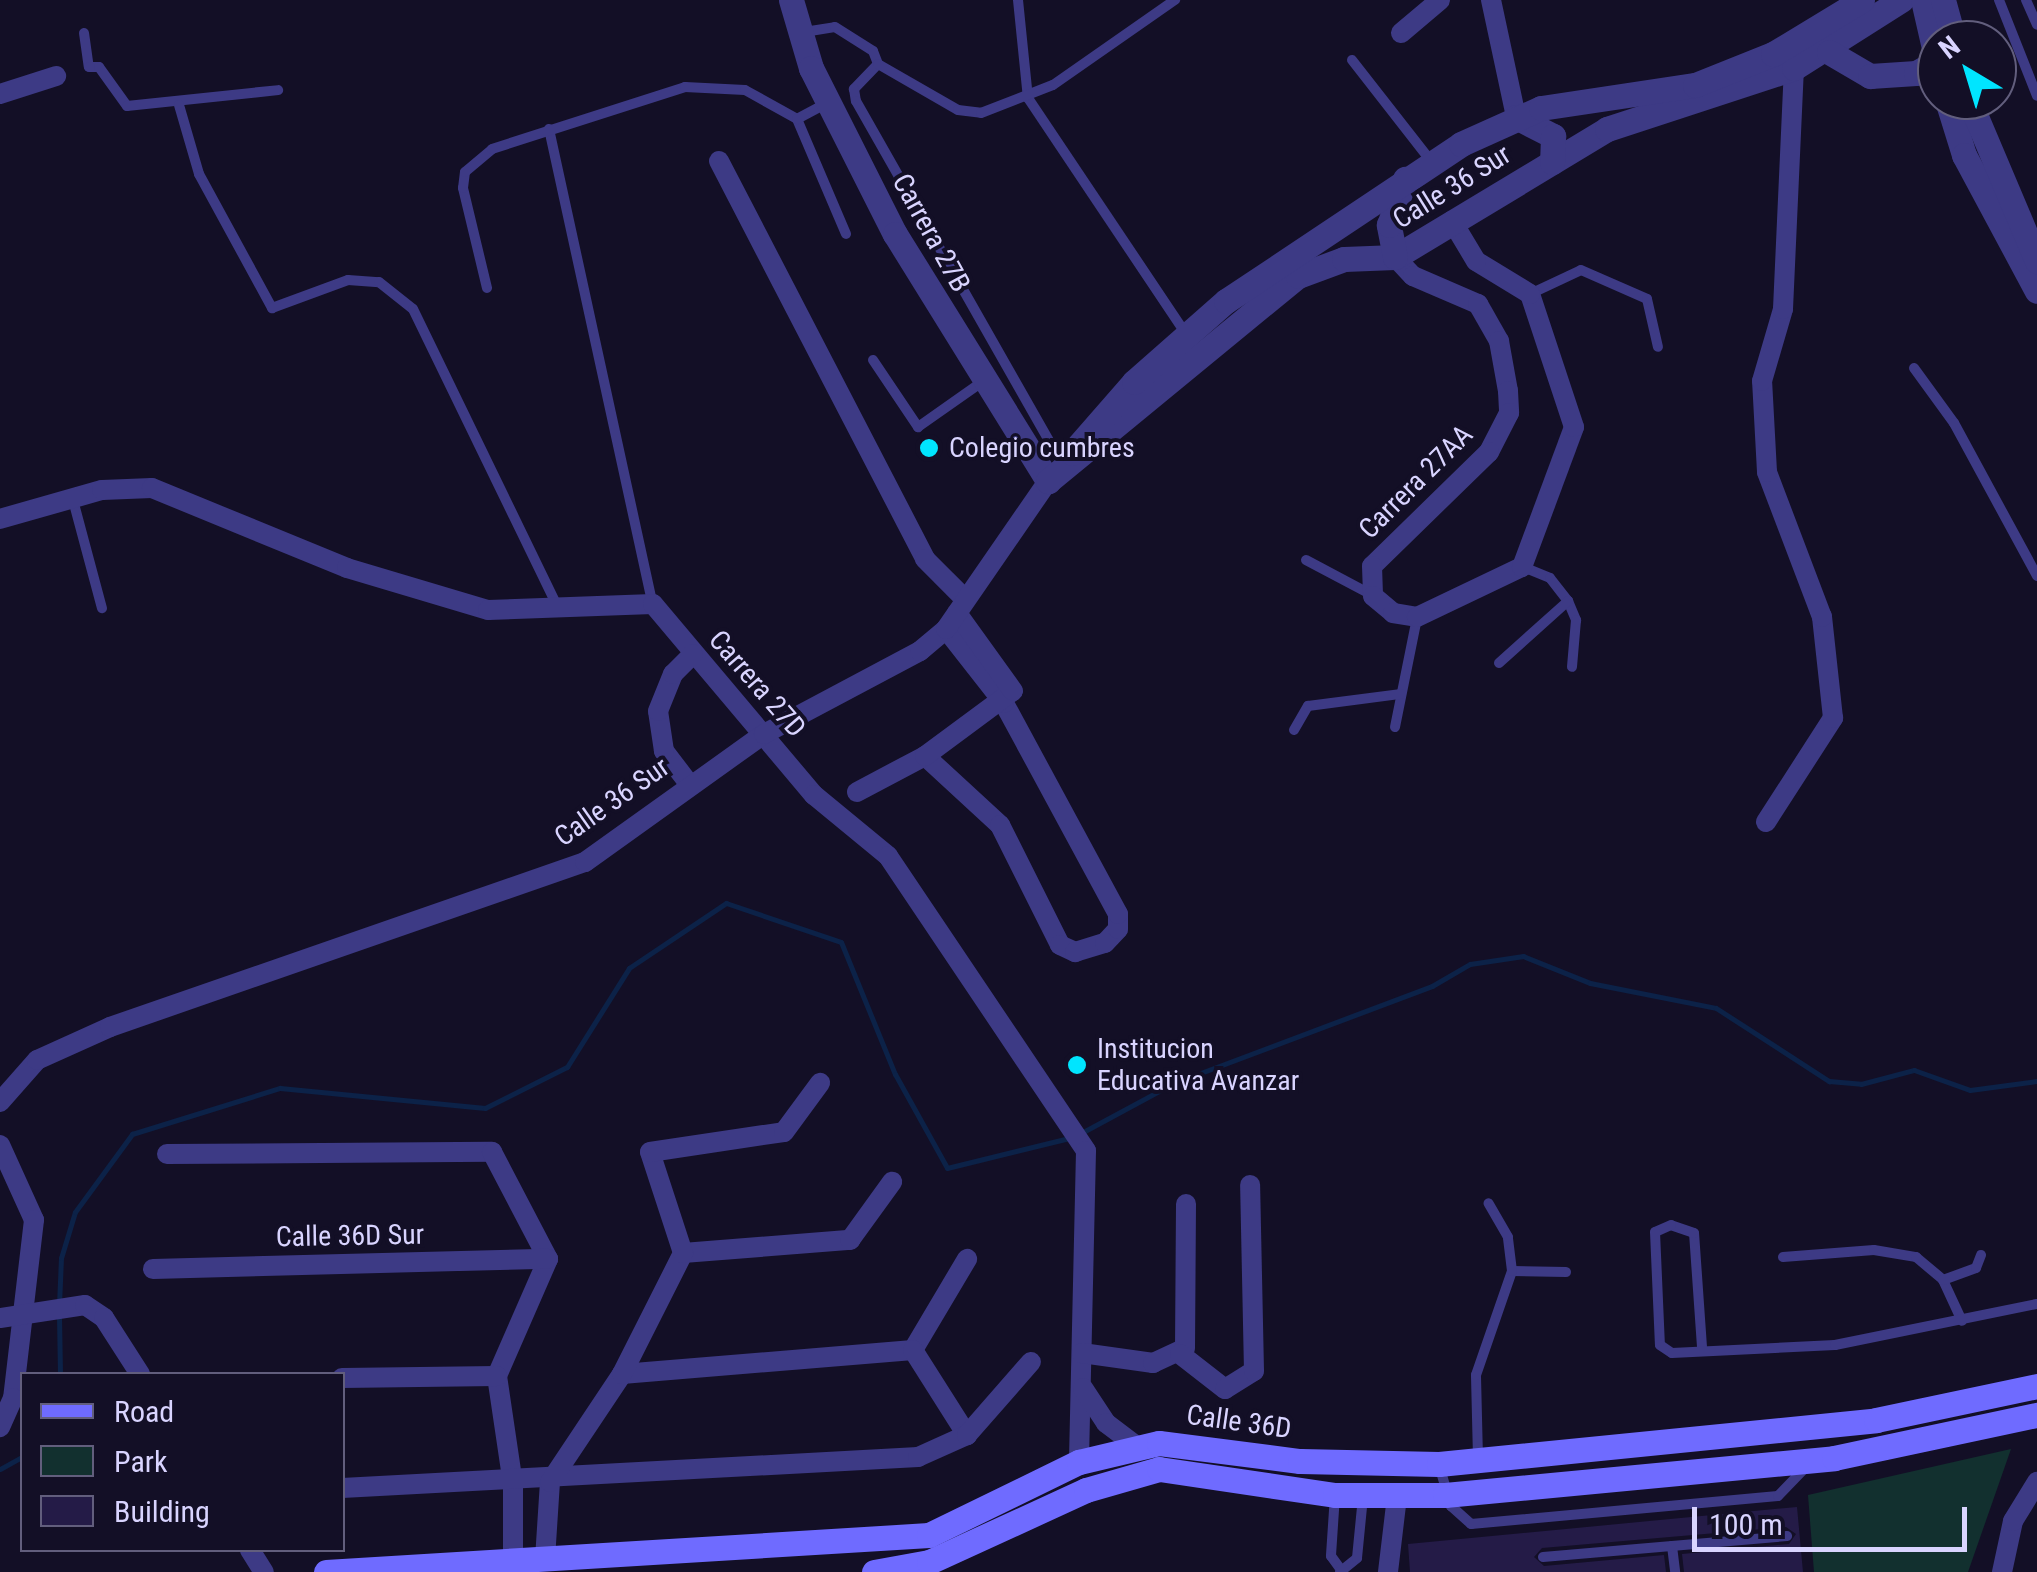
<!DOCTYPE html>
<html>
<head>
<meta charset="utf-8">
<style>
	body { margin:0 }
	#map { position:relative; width:2037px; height:1572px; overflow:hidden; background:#130f26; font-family:"Roboto Condensed",sans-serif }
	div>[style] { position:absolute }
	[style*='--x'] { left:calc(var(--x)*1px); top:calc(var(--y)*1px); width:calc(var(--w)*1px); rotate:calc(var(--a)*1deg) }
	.green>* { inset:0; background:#12302f }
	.stream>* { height:5px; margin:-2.5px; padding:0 2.5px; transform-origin:2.5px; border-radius:2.5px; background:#0c2248 }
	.building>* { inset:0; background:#241b47 }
	.service>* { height:10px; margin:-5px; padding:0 5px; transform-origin:5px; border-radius:5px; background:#3d3a85 }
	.minor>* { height:20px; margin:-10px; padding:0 10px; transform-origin:10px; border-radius:10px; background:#3d3a85 }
	.tertiary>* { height:25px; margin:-12.5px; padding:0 12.5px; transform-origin:12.5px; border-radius:12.5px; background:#3d3a85 }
	.secondary>* { height:25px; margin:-12.5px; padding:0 12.5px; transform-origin:12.5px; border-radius:12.5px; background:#6f6bff }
	.dots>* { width:28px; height:28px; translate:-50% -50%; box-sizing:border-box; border:5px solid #130f26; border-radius:50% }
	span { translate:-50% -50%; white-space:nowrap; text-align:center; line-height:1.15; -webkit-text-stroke:8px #130f26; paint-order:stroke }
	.street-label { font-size:28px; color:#d9d4ff }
	.poi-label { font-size:28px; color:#d9d4ff }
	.left { translate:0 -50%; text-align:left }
	.legend { position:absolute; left:20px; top:1372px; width:325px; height:180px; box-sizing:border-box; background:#130f26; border:2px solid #625e7d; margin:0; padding:12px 18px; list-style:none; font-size:30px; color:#d9d4ff }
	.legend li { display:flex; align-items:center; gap:20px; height:50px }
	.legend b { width:50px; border:2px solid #625e7d }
	.north { position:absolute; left:1917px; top:20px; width:100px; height:100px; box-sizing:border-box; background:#130f26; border:2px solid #625e7d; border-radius:50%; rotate:322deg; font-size:28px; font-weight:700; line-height:40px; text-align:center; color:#d9d4ff }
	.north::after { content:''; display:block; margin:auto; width:35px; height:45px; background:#00e5ff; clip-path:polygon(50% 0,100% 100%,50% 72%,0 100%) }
	.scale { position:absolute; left:1692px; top:1507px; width:275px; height:45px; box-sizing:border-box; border:5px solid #d9d4ff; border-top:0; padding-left:12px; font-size:30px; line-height:35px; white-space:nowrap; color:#d9d4ff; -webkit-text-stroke:8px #130f26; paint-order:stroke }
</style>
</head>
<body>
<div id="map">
	<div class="green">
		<i style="clip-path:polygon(2011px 1449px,1968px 1572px,1814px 1572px,1808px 1495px)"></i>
	</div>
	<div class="stream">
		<i style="--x:1083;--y:1132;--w:103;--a:-28.3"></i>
		<i style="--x:1174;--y:1083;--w:276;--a:-20.6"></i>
		<i style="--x:1432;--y:986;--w:44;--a:-30.1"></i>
		<i style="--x:1470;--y:964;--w:54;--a:-8.6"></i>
		<i style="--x:1523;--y:956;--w:72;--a:21.9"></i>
		<i style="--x:1590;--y:983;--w:128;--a:11.2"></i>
		<i style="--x:1716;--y:1008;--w:135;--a:32.9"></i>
		<i style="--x:1829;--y:1081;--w:32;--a:5"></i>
		<i style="--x:1861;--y:1084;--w:55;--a:-14.8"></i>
		<i style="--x:1914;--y:1070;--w:59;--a:19.7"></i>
		<i style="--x:1970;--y:1090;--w:68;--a:-7.7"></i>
		<i style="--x:59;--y:1305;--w:47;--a:-87.6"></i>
		<i style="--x:61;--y:1258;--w:48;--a:-73.1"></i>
		<i style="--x:75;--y:1212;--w:97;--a:-53.8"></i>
		<i style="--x:132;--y:1134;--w:155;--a:-17.3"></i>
		<i style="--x:280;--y:1088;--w:206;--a:5.6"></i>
		<i style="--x:485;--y:1108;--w:92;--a:-26.6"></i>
		<i style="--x:567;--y:1067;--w:117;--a:-57.9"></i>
		<i style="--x:629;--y:968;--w:117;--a:-33.8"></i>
		<i style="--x:726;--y:903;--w:121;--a:18.7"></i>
		<i style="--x:841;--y:942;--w:143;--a:67.8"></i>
		<i style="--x:895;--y:1074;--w:107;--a:61"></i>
		<i style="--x:947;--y:1168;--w:130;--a:-13.8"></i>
		<i style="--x:59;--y:1316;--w:58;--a:89"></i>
		<i style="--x:0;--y:1469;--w:25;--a:-29"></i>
	</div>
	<div class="building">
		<i style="clip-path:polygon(1797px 1507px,1803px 1572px,1684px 1572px,1682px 1554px,1789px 1544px,1796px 1534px,1786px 1527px,1542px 1548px,1534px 1557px,1544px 1566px,1664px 1555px,1666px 1572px,1410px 1572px,1408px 1544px)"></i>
	</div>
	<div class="service">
		<i style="--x:1018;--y:0;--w:99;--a:84.2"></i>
		<i style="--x:1028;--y:98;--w:284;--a:56.2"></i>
		<i style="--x:1999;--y:0;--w:103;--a:68.4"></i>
		<i style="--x:2026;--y:0;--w:27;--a:66"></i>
		<i style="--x:804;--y:32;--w:31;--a:-9"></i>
		<i style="--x:835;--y:27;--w:45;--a:32.3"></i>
		<i style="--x:873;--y:51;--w:14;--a:69"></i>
		<i style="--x:878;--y:64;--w:35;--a:134"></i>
		<i style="--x:854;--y:89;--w:12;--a:81"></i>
		<i style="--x:856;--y:101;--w:419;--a:60.4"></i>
		<i style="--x:84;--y:33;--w:34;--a:82"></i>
		<i style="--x:89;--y:67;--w:10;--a:0"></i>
		<i style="--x:99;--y:67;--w:48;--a:54.3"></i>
		<i style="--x:127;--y:106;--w:152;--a:-6"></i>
		<i style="--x:1352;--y:60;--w:128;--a:52"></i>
		<i style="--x:878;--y:64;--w:92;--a:29.9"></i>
		<i style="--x:958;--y:110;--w:23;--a:7"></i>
		<i style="--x:981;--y:113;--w:77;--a:-21.3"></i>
		<i style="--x:1053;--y:85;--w:149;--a:-34.9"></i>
		<i style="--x:179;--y:105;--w:72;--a:73.8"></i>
		<i style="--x:199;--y:174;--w:153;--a:61.4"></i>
		<i style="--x:272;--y:308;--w:81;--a:-20.2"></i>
		<i style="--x:348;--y:280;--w:31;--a:4"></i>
		<i style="--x:379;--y:282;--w:43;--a:38.5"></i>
		<i style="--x:413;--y:309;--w:335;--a:64.1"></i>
		<i style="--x:797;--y:119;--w:125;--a:66.9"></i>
		<i style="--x:549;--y:129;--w:486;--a:77.7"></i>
		<i style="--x:487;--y:288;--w:103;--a:-103.5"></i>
		<i style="--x:463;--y:188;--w:16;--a:-83"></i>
		<i style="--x:465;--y:172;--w:35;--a:-40"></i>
		<i style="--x:492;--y:149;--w:203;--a:-17.8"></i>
		<i style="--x:685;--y:87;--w:60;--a:2.9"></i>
		<i style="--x:745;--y:90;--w:60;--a:29.1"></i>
		<i style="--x:797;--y:119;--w:34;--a:-28"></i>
		<i style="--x:1530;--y:294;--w:56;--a:-25.2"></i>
		<i style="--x:1581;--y:270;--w:72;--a:23.7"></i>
		<i style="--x:1647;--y:299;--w:49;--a:77.1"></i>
		<i style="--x:873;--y:360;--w:81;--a:56.1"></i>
		<i style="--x:918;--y:427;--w:78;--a:-35.1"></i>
		<i style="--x:1914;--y:368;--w:68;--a:54"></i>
		<i style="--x:1954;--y:423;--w:174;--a:61.5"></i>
		<i style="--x:73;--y:500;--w:112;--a:75"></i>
		<i style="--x:1306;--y:560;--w:75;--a:27.9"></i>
		<i style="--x:1523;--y:567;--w:29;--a:22"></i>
		<i style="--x:1550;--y:578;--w:29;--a:52"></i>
		<i style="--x:1568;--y:601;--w:21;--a:67"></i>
		<i style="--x:1576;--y:620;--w:47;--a:94.9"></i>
		<i style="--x:1499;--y:663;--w:93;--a:-41.9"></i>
		<i style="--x:1395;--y:727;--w:111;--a:-78.6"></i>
		<i style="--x:1294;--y:730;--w:28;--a:-60"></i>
		<i style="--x:1308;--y:706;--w:94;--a:-7.4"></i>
		<i style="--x:1783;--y:1257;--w:91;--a:-4.4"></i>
		<i style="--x:1874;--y:1250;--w:43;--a:9.5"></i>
		<i style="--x:1916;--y:1257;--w:35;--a:40"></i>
		<i style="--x:1943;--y:1280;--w:45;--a:65.1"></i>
		<i style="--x:1512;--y:1271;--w:54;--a:1.1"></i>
		<i style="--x:1943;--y:1280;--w:35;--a:-20"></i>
		<i style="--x:1976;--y:1268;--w:14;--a:-69"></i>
		<i style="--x:1702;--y:1347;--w:114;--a:-94"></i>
		<i style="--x:1694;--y:1233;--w:24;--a:-161"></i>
		<i style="--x:1671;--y:1225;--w:17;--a:156"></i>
		<i style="--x:1655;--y:1232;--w:113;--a:87.5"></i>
		<i style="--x:1660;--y:1345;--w:14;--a:34"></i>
		<i style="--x:1672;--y:1353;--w:163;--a:-2.8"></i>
		<i style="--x:1835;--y:1345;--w:206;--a:-11.5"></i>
		<i style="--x:1478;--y:1458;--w:83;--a:-91.4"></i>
		<i style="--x:1476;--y:1375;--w:110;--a:-70.9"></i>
		<i style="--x:1512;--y:1271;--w:34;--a:-97"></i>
		<i style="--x:1508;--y:1237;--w:39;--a:-120"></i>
		<i style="--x:1439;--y:1465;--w:43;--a:73.7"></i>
		<i style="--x:1451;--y:1506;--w:27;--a:42"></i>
		<i style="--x:1471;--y:1524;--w:308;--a:-5.2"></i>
		<i style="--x:1778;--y:1496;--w:42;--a:-46"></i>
		<i style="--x:1335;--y:1495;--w:61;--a:93.8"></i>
		<i style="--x:1331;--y:1556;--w:17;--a:54"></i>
		<i style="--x:1672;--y:1546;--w:26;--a:83"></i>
		<i style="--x:1543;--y:1557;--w:245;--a:-4.9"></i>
		<i style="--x:1340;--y:1572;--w:22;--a:-39"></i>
		<i style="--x:1357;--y:1558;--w:61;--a:-84.4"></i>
	</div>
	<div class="minor">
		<i style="--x:1491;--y:0;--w:120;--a:77.9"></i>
		<i style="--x:1401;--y:33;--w:51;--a:-40.2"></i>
		<i style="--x:0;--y:94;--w:59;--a:-17.8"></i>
		<i style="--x:719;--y:161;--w:448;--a:62.6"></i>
		<i style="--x:925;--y:559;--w:57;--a:45"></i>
		<i style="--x:1395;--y:257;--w:26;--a:47"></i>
		<i style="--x:1413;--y:276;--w:71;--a:23.3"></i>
		<i style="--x:1478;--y:304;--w:43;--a:60.4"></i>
		<i style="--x:1499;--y:341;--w:51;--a:79.8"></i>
		<i style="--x:1508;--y:391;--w:22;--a:87"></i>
		<i style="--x:1509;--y:413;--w:44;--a:117.1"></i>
		<i style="--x:1489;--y:452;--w:163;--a:135.7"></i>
		<i style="--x:1372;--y:566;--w:30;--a:88"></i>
		<i style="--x:1373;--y:596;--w:26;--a:40"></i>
		<i style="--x:1393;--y:613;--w:24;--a:9"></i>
		<i style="--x:1417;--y:617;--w:116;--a:-25.5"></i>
		<i style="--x:1522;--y:567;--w:149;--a:-69.6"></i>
		<i style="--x:1574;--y:427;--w:140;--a:-108.3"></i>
		<i style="--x:1530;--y:294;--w:63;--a:-148.6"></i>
		<i style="--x:1476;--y:261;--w:47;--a:-121"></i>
		<i style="--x:0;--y:519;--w:106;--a:-15.9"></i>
		<i style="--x:102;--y:490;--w:50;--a:-2.3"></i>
		<i style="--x:152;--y:488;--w:211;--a:22.3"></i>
		<i style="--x:347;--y:568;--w:147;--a:16.6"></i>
		<i style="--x:488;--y:610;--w:165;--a:-2.1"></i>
		<i style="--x:653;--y:604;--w:250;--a:49.9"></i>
		<i style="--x:814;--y:795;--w:96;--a:39.5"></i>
		<i style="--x:888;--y:856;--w:355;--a:56.1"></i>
		<i style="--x:1086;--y:1151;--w:311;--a:91.3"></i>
		<i style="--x:925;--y:756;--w:102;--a:42.6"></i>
		<i style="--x:1000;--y:825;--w:134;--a:63.4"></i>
		<i style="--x:1060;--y:945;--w:17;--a:25"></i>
		<i style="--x:1075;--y:952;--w:31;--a:-17"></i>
		<i style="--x:1105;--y:943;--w:19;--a:-47"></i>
		<i style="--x:1118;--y:929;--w:15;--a:-90"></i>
		<i style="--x:1118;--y:914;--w:240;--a:-118.4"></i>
		<i style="--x:1004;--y:703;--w:94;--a:-128.1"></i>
		<i style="--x:690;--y:785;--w:43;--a:-127.4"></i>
		<i style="--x:664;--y:751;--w:40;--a:-98.5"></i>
		<i style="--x:658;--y:711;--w:40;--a:-68"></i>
		<i style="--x:673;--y:674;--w:28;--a:-45"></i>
		<i style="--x:857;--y:792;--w:77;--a:-27.9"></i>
		<i style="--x:925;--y:756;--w:109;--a:-36.5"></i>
		<i style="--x:1013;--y:691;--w:96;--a:-125.7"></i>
		<i style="--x:1766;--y:822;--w:124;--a:-57.2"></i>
		<i style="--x:1833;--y:718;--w:102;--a:-96.2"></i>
		<i style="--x:1822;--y:617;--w:155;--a:-110.8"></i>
		<i style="--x:1767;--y:472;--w:91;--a:-93.1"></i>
		<i style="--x:1762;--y:381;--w:75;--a:-73.7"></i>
		<i style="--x:1783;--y:309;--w:241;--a:-87.4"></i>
		<i style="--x:0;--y:1102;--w:56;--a:-48.6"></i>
		<i style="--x:37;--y:1060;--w:80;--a:-24.3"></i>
		<i style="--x:110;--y:1027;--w:503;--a:-19.16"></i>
		<i style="--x:585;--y:862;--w:220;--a:-35.6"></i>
		<i style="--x:764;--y:734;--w:177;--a:-28"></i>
		<i style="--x:920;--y:651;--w:34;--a:-40"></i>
		<i style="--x:946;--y:629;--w:180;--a:-55.4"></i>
		<i style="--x:0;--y:1145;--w:82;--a:65.6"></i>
		<i style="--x:34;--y:1220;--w:179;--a:96.7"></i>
		<i style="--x:13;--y:1398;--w:32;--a:114"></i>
		<i style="--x:167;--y:1154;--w:325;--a:-0.4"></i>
		<i style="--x:492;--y:1152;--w:121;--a:62.4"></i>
		<i style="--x:548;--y:1259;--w:128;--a:113.6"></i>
		<i style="--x:497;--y:1376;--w:109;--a:81.6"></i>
		<i style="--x:513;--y:1484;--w:77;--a:90"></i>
		<i style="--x:683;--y:1253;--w:168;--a:-4.5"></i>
		<i style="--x:850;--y:1240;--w:72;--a:-54.1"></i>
		<i style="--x:153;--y:1269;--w:395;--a:-1.5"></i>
		<i style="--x:0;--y:1318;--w:86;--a:-8.7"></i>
		<i style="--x:85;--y:1305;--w:23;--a:34"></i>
		<i style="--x:104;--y:1318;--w:67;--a:57.3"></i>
		<i style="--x:913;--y:1350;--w:106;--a:-59.3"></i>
		<i style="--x:1082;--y:1353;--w:72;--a:8"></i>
		<i style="--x:1153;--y:1363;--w:35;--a:-25"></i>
		<i style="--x:1185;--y:1348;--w:144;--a:-89.6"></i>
		<i style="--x:1180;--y:1354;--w:57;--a:37.9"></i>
		<i style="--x:1225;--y:1389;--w:34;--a:-32"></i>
		<i style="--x:1254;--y:1371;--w:186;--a:-91.2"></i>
		<i style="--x:622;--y:1374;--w:292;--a:-4.7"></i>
		<i style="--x:913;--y:1350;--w:101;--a:57.6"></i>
		<i style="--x:342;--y:1378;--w:155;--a:-0.7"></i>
		<i style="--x:1083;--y:1388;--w:42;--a:56.7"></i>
		<i style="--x:1106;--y:1423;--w:38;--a:37"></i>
		<i style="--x:342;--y:1488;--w:577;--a:-3.08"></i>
		<i style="--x:918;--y:1457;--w:54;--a:-24.2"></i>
		<i style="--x:967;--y:1435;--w:97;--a:-48.8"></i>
		<i style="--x:250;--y:1550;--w:26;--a:58"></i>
		<i style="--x:545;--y:1559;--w:77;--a:-86.3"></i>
		<i style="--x:550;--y:1482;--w:130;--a:-56.3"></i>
		<i style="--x:622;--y:1374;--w:136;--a:-63.2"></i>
		<i style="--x:683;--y:1253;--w:106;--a:-108.1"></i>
		<i style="--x:650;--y:1152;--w:135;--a:-8.5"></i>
		<i style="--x:784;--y:1132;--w:61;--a:-53.7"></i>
		<i style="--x:1388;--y:1572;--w:77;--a:-83.2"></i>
		<i style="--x:2002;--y:1572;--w:52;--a:-77.8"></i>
		<i style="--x:2013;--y:1521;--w:46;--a:-58.4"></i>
	</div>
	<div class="tertiary">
		<i style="--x:791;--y:0;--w:71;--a:73.6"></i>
		<i style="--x:811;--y:68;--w:186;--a:63.2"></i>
		<i style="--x:895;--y:234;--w:291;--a:58.2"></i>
		<i style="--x:1048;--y:481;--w:323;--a:-39.4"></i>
		<i style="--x:1298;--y:276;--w:49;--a:-20.3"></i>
		<i style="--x:1344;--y:259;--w:51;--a:-2.2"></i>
		<i style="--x:1395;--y:257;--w:248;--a:-31.1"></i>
		<i style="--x:1607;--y:129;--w:197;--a:-18.1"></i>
		<i style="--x:1794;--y:68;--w:127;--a:-32.4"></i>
		<i style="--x:1923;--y:0;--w:63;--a:77.1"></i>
		<i style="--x:1943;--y:0;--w:41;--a:74.6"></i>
		<i style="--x:1829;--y:52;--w:48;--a:30.3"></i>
		<i style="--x:1870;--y:76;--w:46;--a:-3.7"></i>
		<i style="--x:1916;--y:73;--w:24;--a:-30"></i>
		<i style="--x:1947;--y:100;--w:58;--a:72.8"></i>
		<i style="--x:1964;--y:155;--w:154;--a:61.8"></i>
		<i style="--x:1969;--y:100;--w:175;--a:67.1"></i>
		<i style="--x:1516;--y:117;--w:42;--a:27.2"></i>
		<i style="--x:1553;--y:136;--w:26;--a:92"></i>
		<i style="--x:1395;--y:257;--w:33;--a:-101"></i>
		<i style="--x:1389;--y:225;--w:49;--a:-70.8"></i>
		<i style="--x:1072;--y:453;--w:94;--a:-48.9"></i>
		<i style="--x:1134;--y:382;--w:123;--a:-41.4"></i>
		<i style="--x:1226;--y:301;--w:283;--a:-33.7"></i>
		<i style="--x:1461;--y:144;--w:88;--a:-24.2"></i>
		<i style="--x:1541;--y:108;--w:156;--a:-8.5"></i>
		<i style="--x:1695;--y:85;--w:84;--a:-21.7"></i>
		<i style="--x:1773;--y:54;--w:104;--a:-31.2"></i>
	</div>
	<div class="secondary">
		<i style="--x:326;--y:1572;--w:604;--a:-3.51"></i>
		<i style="--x:929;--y:1535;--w:167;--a:-26"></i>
		<i style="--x:1079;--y:1462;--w:82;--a:-13.4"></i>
		<i style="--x:1159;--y:1443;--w:142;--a:7.3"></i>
		<i style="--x:1300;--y:1461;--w:139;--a:1.2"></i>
		<i style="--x:1439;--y:1464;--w:439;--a:-5.7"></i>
		<i style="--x:1876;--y:1420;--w:165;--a:-11.9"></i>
		<i style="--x:874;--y:1572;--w:56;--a:-10.3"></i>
		<i style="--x:929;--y:1562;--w:173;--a:-24.6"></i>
		<i style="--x:1086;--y:1490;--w:76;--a:-16"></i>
		<i style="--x:1159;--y:1469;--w:178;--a:8.4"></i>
		<i style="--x:1335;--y:1495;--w:110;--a:0"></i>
		<i style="--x:1445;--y:1495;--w:391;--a:-5.4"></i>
		<i style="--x:1834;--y:1458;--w:208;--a:-12"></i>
	</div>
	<div class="dots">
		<i style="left:929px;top:448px;background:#00e5ff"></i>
		<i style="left:1077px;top:1065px;background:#00e5ff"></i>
	</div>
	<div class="street-label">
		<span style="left:1452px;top:187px;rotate:-32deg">Calle 36 Sur</span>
		<span style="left:931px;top:233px;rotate:61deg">Carrera 27B</span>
		<span style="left:1416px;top:482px;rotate:-45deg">Carrera 27AA</span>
		<span style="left:757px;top:684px;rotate:49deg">Carrera 27D</span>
		<span style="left:612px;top:802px;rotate:-35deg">Calle 36 Sur</span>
		<span style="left:350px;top:1236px;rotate:-1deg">Calle 36D Sur</span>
		<span style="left:1239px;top:1422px;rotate:8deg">Calle 36D</span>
	</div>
	<div class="poi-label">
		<span class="left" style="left:949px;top:448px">Colegio cumbres</span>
		<span class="left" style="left:1097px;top:1065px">Institucion<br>Educativa Avanzar</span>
	</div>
	<ul class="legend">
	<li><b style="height:12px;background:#6f6bff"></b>Road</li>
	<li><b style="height:28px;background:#12302f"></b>Park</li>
	<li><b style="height:28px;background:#241b47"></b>Building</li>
	</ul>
	<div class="north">N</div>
	<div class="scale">100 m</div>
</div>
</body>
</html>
